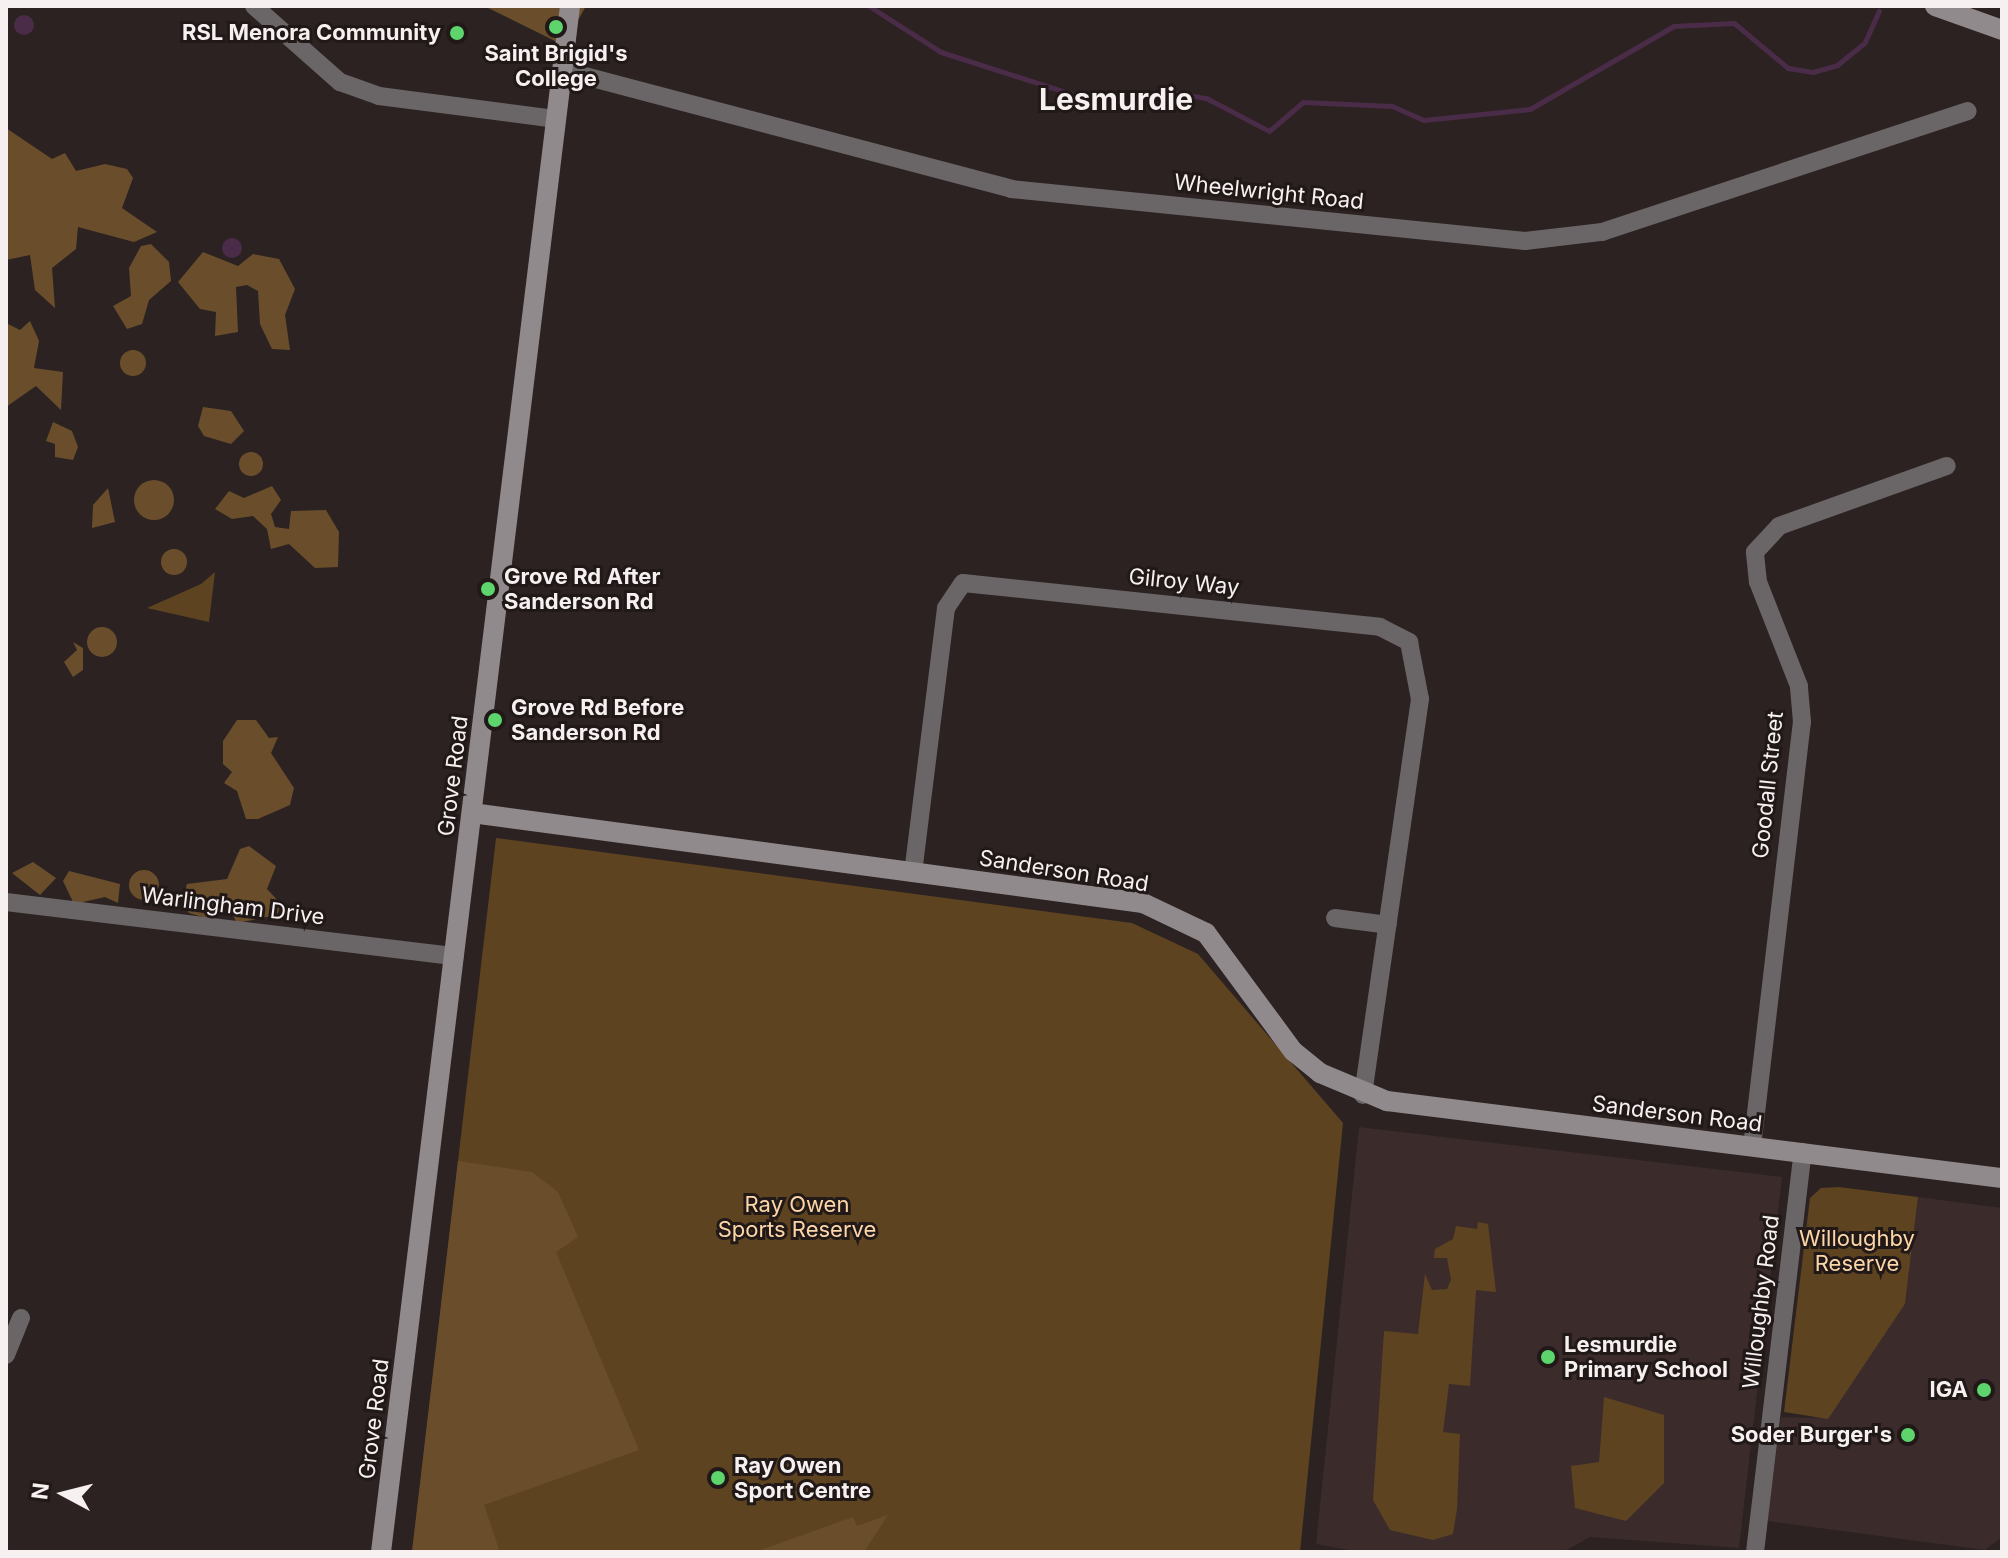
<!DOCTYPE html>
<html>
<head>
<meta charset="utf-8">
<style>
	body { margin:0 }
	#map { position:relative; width:2008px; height:1558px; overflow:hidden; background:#2b2221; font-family:Inter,sans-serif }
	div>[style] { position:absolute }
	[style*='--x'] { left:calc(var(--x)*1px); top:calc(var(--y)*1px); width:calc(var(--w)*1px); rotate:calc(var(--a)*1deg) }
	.built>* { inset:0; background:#3b2b2b }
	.green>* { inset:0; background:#5e4321 }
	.forest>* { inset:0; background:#6a4e2c }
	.round { border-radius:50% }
	.water>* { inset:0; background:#4b2c48 }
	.stream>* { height:5px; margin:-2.5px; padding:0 2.5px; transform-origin:2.5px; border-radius:2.5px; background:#4b2c48 }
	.street>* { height:18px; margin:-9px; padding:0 9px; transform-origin:9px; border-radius:9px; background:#6a6567 }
	.secondary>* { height:20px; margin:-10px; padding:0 10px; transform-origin:10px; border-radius:10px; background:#918a8c }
	.dots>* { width:22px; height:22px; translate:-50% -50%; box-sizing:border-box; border:4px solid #211818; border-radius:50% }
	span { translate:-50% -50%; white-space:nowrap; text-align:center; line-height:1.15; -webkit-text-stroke:6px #211818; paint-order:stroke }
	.poi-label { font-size:22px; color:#f7f0f0; font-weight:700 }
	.right { translate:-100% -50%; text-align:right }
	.left { translate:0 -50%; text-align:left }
	.street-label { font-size:22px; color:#f7f0f0 }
	.park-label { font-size:22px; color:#fdd6a8 }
	.district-label { font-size:30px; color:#f7f0f0; font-weight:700 }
	.frame { position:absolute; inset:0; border:8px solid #f7f0f0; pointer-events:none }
	.north { position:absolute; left:24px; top:1454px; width:80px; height:80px; -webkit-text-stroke:6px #211818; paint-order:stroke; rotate:277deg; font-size:22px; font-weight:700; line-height:32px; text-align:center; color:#f7f0f0 }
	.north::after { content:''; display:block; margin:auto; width:28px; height:36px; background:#f7f0f0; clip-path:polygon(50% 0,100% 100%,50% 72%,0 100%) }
</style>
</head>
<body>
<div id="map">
	<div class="built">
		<i style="clip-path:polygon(1359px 1127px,1782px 1177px,1739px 1548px,1590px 1537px,1563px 1552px,1359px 1552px,1316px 1544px)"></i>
		<i style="clip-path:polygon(1918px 1197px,2002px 1208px,2002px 1537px,1985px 1550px,1767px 1521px,1781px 1417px,1828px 1418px,1905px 1304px)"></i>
	</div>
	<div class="green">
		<i style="clip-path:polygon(215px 572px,209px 622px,147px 608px,201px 584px)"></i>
		<i style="clip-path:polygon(496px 838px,1132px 923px,1198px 954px,1343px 1123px,1300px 1552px,412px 1552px)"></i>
		<i style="clip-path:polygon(1839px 1187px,1918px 1197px,1905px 1304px,1828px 1419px,1784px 1412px,1810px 1198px,1821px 1188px)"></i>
		<i style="clip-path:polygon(1478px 1222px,1488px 1224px,1496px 1292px,1476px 1290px,1470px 1386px,1449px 1384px,1443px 1432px,1460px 1434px,1457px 1509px,1453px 1534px,1433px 1540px,1390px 1530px,1373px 1500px,1384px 1331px,1418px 1334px,1425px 1274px,1432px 1290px,1447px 1289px,1451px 1280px,1447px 1258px,1434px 1258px,1435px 1249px,1453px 1239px,1456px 1226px,1477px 1229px)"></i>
		<i style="clip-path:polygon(1604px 1397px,1664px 1415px,1664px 1483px,1626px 1521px,1575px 1508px,1571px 1466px,1599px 1462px)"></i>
	</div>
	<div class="forest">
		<i style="clip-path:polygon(484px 6px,586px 6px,568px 38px,555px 41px)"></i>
		<i style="clip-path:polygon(6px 128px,52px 159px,65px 153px,76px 171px,105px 164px,127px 169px,133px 178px,122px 208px,157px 232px,134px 242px,78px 227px,76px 249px,52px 268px,55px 308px,35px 290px,30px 255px,6px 260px)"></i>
		<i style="clip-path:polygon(151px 244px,169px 262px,171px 281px,149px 300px,142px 324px,127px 329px,113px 306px,131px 296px,129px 268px,141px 246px)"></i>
		<i style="clip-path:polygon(203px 252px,238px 266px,253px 254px,279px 259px,295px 289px,285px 315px,290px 350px,272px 349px,260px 324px,258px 291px,247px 285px,236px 287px,238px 332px,215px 336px,216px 312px,200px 309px,178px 282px)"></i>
		<i style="clip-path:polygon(30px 321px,39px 341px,34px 368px,63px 372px,61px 410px,36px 386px,6px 407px,6px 323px,20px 330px)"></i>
		<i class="round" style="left:120px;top:350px;width:26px;height:26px"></i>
		<i style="clip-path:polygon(203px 407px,231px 411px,244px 431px,231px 444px,204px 436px,198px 426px)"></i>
		<i style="clip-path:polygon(53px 422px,72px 431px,78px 447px,73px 460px,55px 457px,55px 444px,46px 441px)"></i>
		<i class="round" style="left:239px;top:452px;width:24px;height:24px"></i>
		<i class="round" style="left:134px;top:480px;width:40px;height:40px"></i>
		<i style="clip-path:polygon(272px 486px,281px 500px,271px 514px,275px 527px,289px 529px,291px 511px,326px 510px,339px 532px,338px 567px,315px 568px,289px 544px,271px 549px,267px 529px,253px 516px,232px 519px,215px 509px,229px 491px,244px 498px)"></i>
		<i style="clip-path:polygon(108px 488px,115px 522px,92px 528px,93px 505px)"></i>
		<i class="round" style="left:161px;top:549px;width:26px;height:26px"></i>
		<i class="round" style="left:87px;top:627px;width:30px;height:30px"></i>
		<i style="clip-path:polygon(73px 642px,83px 648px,83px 670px,73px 677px,64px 662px,77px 650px)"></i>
		<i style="clip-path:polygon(237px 720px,256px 720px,269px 738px,278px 737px,271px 753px,294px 788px,290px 805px,258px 819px,246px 819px,237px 791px,224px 783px,232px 772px,223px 764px,223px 741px)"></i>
		<i style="clip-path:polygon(249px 846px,276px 866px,267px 889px,281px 904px,277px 915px,237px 923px,225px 900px,206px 918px,189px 913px,182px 902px,187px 884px,227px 879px,240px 849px)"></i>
		<i style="clip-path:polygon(33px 862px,56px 878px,40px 895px,12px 873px)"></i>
		<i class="round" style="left:129px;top:870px;width:30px;height:30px"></i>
		<i style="clip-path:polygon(69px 871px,120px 884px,118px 903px,105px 897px,74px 904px,63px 881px)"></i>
		<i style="clip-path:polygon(458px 1161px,532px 1172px,558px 1192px,578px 1237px,556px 1252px,639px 1450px,484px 1505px,500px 1552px,412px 1552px)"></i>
		<i style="clip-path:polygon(888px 1515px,864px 1552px,755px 1552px,853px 1517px,857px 1526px)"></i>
	</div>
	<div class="water">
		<i class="round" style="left:14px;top:15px;width:20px;height:20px"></i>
		<i class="round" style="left:222px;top:238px;width:20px;height:20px"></i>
	</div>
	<div class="stream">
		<i style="--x:869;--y:6;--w:85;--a:32.6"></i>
		<i style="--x:941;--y:52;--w:180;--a:17.8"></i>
		<i style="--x:1112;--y:107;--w:54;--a:-17.1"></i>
		<i style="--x:1164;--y:91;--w:43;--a:9.5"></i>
		<i style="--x:1206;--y:98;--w:71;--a:27.6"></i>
		<i style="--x:1269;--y:131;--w:45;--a:-40.5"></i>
		<i style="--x:1303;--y:102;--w:89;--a:2.6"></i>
		<i style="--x:1392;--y:106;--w:35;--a:24"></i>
		<i style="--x:1424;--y:120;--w:107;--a:-5.9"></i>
		<i style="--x:1530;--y:109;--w:166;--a:-30"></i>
		<i style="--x:1674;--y:26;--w:60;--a:-2.9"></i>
		<i style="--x:1734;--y:23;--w:70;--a:39.8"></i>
		<i style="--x:1788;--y:68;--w:25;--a:9"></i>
		<i style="--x:1813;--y:72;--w:25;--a:-16"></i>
		<i style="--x:1837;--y:65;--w:36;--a:-39"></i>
		<i style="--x:1865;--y:42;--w:34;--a:-66"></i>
	</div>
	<div class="street">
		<i style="--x:254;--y:6;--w:115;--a:41.5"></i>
		<i style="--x:340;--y:82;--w:41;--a:19.7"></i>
		<i style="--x:379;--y:96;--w:179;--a:7.4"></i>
		<i style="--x:562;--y:70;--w:465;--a:14.8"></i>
		<i style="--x:1011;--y:189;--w:517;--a:5.78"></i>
		<i style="--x:1525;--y:241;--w:78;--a:-6.7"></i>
		<i style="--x:1602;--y:232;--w:385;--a:-18.3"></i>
		<i style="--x:913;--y:873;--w:267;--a:-82.9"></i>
		<i style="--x:946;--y:608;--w:30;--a:-56"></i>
		<i style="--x:963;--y:583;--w:419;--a:6"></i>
		<i style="--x:1380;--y:627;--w:33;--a:27"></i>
		<i style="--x:1409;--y:642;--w:58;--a:79.1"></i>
		<i style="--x:1420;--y:699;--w:400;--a:98.2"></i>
		<i style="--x:6;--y:902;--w:452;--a:6.9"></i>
		<i style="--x:1335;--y:918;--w:53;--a:7.5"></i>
		<i style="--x:1752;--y:1147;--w:428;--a:-83.3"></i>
		<i style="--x:1802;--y:722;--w:36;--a:-95"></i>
		<i style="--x:1799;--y:686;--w:112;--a:-111.5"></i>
		<i style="--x:1758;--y:582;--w:30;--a:-96"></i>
		<i style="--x:1755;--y:552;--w:35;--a:-47"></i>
		<i style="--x:1779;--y:526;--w:178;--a:-19.7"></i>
		<i style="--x:6;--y:1355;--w:40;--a:-68"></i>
		<i style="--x:1755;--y:1552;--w:403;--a:-83.2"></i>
	</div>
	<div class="secondary">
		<i style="--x:1935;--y:6;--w:71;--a:19.7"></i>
		<i style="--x:472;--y:813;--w:677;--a:7.64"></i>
		<i style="--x:1143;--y:903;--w:70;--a:25.5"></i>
		<i style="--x:1206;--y:933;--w:147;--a:53.6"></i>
		<i style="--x:1293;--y:1051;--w:35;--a:39"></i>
		<i style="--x:1320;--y:1073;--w:73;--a:22.7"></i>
		<i style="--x:1387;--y:1101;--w:620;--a:7.14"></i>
		<i style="--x:381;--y:1552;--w:1558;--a:-83.03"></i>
	</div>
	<div class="dots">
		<i style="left:556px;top:27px;background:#5dd56c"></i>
		<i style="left:457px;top:33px;background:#5dd56c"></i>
		<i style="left:488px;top:589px;background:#5dd56c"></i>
		<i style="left:495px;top:720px;background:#5dd56c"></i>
		<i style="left:1548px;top:1357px;background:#5dd56c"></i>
		<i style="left:1984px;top:1390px;background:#5dd56c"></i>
		<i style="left:1908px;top:1435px;background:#5dd56c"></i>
		<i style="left:718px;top:1478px;background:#5dd56c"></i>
	</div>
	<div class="poi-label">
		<span class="right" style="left:441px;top:33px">RSL Menora Community</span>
		<span style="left:556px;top:66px">Saint Brigid's<br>College</span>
		<span class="left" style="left:504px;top:589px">Grove Rd After<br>Sanderson Rd</span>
		<span class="left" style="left:511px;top:720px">Grove Rd Before<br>Sanderson Rd</span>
		<span class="left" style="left:1564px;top:1357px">Lesmurdie<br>Primary School</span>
		<span class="right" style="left:1968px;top:1390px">IGA</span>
		<span class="right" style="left:1892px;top:1435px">Soder Burger's</span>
		<span class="left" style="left:734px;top:1478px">Ray Owen<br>Sport Centre</span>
	</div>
	<div class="street-label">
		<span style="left:1269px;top:192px;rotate:6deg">Wheelwright Road</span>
		<span style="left:1184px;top:582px;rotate:6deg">Gilroy Way</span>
		<span style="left:453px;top:776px;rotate:-83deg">Grove Road</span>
		<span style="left:1768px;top:785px;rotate:-84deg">Goodall Street</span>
		<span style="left:1064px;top:871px;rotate:9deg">Sanderson Road</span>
		<span style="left:233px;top:906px;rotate:7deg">Warlingham Drive</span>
		<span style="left:1677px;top:1114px;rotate:7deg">Sanderson Road</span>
		<span style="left:1761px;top:1302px;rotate:-83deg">Willoughby Road</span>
		<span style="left:374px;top:1419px;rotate:-83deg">Grove Road</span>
	</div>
	<div class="park-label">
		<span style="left:797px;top:1217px">Ray Owen<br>Sports Reserve</span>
		<span style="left:1857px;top:1251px">Willoughby<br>Reserve</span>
	</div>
	<div class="district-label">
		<span style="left:1116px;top:99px">Lesmurdie</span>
	</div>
	<div class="frame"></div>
	<div class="north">N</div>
</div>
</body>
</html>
